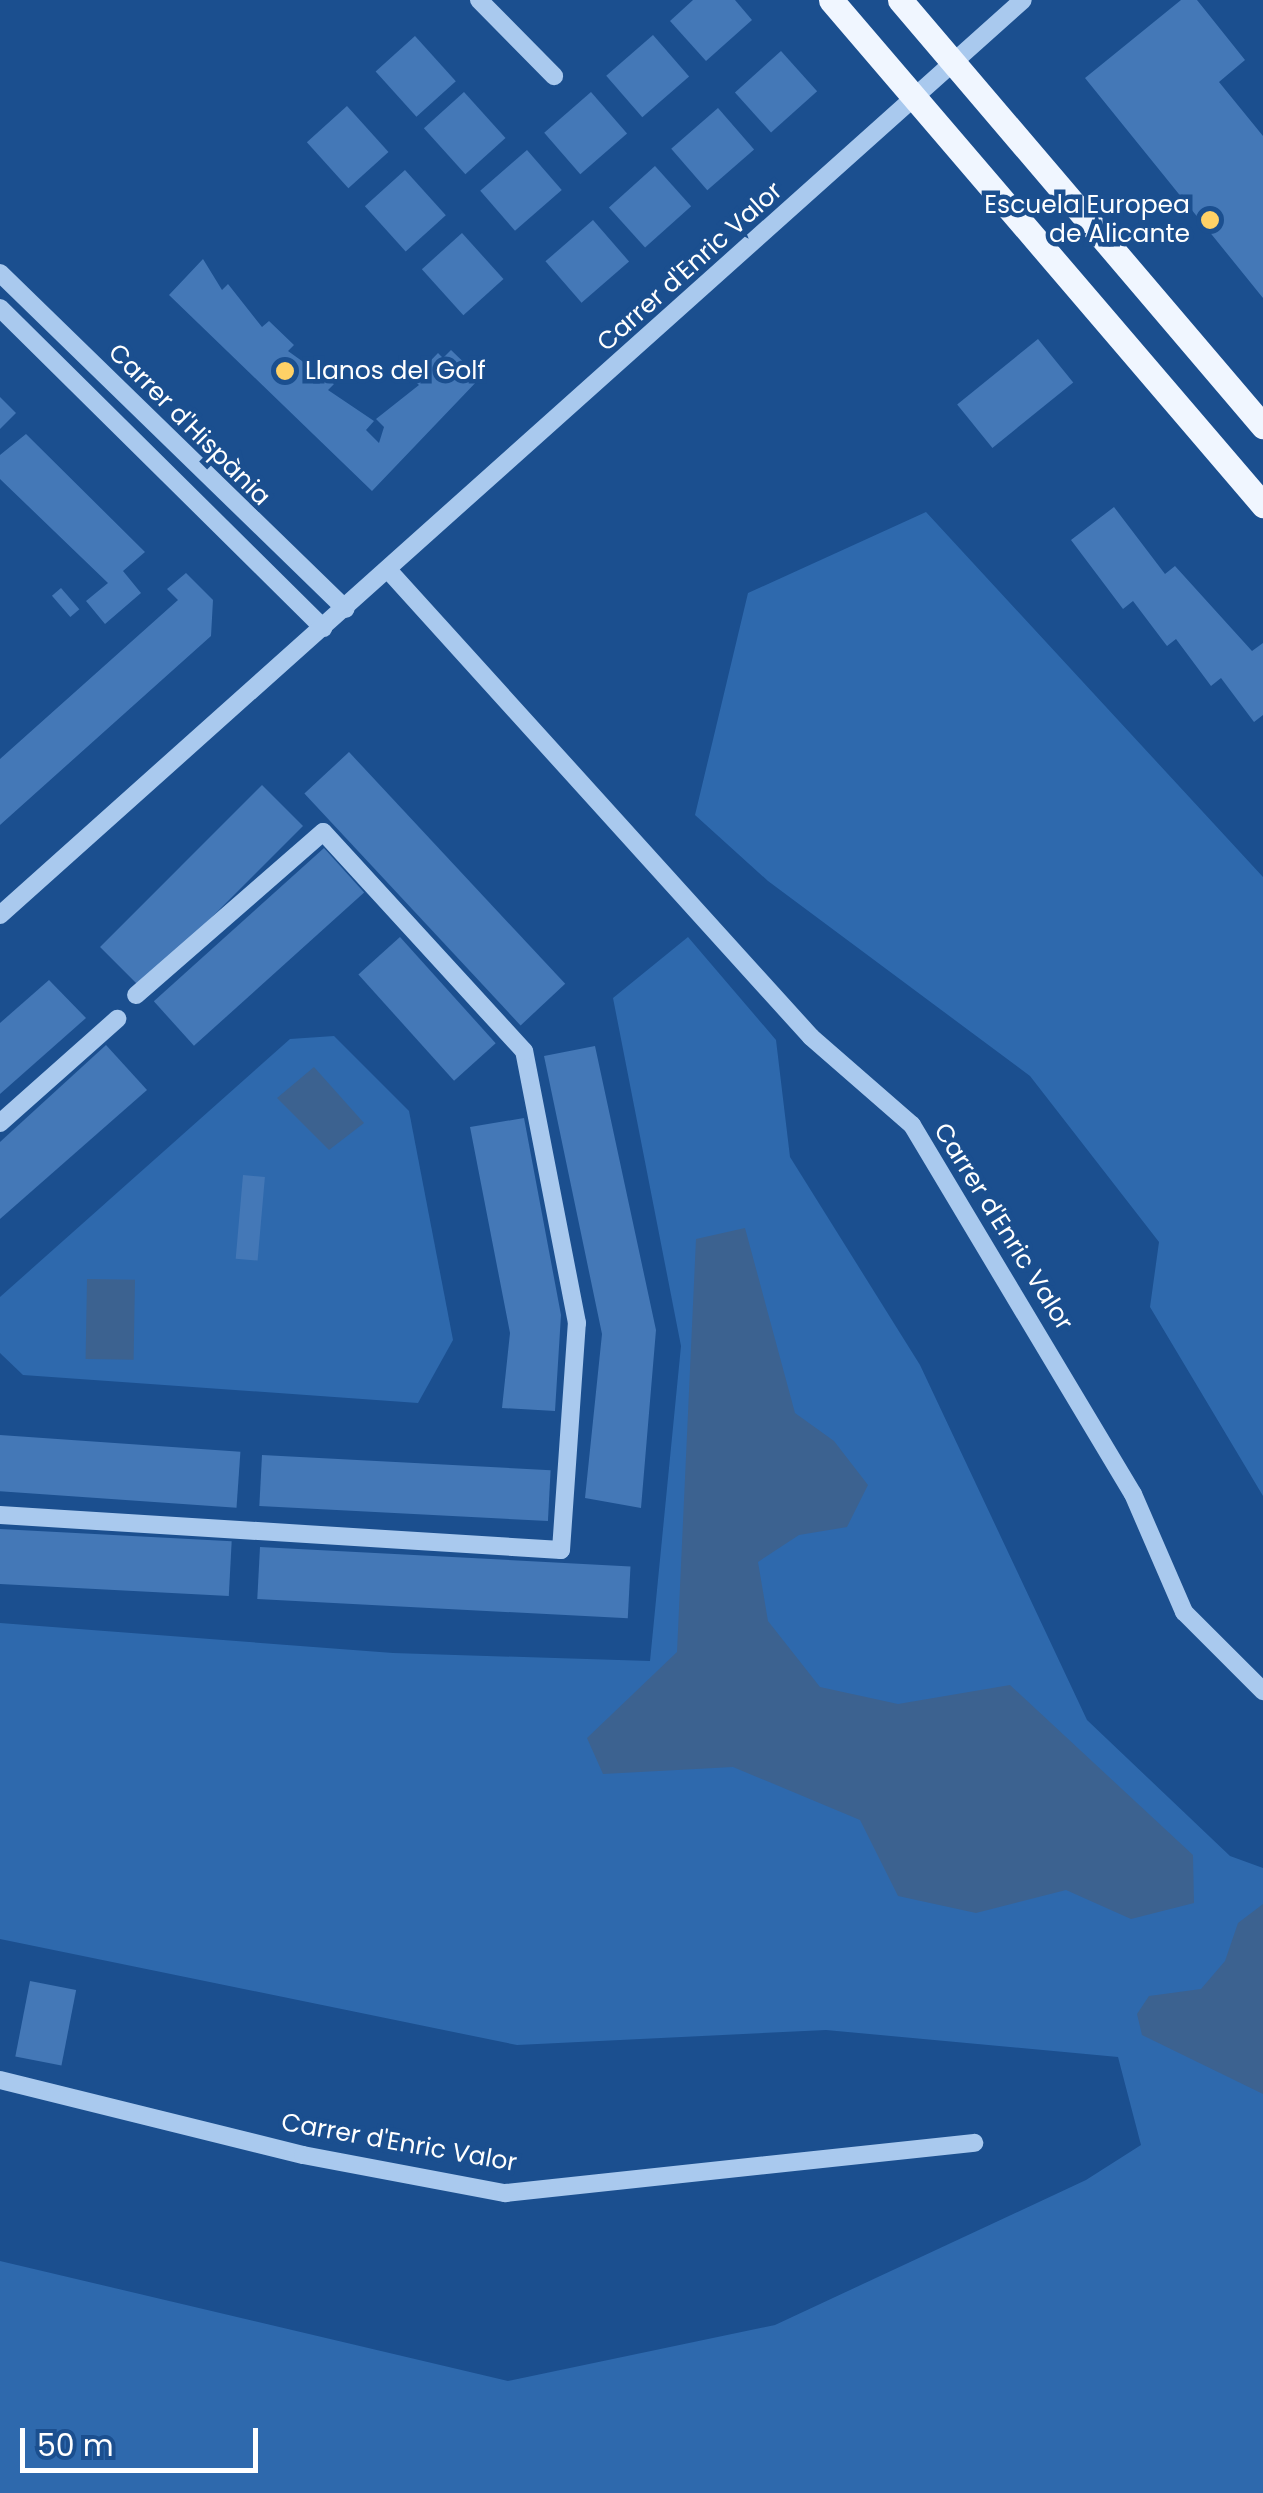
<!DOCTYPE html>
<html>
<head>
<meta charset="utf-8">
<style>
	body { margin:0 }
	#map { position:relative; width:1263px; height:2493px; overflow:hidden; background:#1b4f8f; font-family:Poppins,sans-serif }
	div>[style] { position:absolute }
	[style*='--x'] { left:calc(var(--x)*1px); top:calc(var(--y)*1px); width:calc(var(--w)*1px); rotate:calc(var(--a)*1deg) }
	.green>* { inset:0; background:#2e69ad }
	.water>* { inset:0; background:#3c6290; transform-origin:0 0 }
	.building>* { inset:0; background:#4478b7; transform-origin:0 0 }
	.minor>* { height:18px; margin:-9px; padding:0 9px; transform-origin:9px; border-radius:9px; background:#a9c9ee }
	.major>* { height:25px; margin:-12.5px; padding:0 12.5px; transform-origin:12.5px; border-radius:12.5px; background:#f0f6ff }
	.dots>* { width:28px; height:28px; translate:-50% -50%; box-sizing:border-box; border:5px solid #1b4f8f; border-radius:50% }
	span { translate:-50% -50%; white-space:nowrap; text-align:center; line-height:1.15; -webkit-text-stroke:9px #1b4f8f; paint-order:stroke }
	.poi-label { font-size:25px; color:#fff }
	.right { translate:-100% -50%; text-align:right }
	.left { translate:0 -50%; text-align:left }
	.street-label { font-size:25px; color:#fff }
	.scale { position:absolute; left:20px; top:2428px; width:238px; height:45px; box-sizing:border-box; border:5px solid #fff; border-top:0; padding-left:12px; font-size:30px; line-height:35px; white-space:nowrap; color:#fff; -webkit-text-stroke:8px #1b4f8f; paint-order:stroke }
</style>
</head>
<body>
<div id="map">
	<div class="green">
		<i style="clip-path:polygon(926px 512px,1263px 877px,1263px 1496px,1150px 1307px,1159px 1242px,1030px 1076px,768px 881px,695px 815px,748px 593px)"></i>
		<i style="clip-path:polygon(688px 937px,776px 1040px,790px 1157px,920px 1365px,1087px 1720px,1230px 1856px,1263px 1868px,1263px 2493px,0 2493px,0 2261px,508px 2381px,775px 2325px,1086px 2180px,1141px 2145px,1118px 2057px,826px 2030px,517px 2045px,0 1939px,0 1623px,393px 1653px,650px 1661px,681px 1346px,613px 998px)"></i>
		<i style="clip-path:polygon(334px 1036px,409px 1111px,453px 1340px,418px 1403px,23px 1375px,0 1353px,0 1297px,290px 1039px)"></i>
	</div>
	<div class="water">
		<i style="clip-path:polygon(314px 1067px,364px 1123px,329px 1150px,277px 1098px)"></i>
		<i style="clip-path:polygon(745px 1228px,795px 1413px,834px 1441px,868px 1485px,847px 1527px,799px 1535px,758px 1562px,768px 1621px,820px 1687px,898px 1704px,1010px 1685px,1193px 1855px,1194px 1903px,1131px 1919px,1066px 1890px,976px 1913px,898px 1896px,860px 1820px,733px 1767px,603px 1774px,587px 1738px,677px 1652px,696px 1239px)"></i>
		<i style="left:87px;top:1279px;width:48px;height:80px;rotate:1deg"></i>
		<i style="clip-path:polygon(1263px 1904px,1263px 2094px,1142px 2035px,1137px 2014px,1149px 1996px,1201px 1989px,1225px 1961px,1238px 1923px)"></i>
	</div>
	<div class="building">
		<i style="clip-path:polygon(693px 0,735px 0,752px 20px,706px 61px,670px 21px)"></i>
		<i style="clip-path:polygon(1181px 0,1197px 0,1245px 60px,1219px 82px,1263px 136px,1263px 298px,1085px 78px)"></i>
		<i style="left:653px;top:35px;width:55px;height:62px;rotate:49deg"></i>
		<i style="left:415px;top:36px;width:61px;height:53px;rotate:48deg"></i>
		<i style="left:781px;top:51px;width:54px;height:62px;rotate:48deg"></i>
		<i style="left:464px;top:92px;width:62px;height:54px;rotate:48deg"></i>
		<i style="left:591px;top:92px;width:55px;height:62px;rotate:49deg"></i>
		<i style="left:347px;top:106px;width:62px;height:54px;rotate:48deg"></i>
		<i style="left:718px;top:108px;width:55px;height:62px;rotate:49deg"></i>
		<i style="left:527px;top:150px;width:53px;height:62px;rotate:49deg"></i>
		<i style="left:655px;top:166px;width:54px;height:62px;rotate:48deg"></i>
		<i style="left:405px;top:170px;width:61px;height:54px;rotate:48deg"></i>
		<i style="left:593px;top:220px;width:55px;height:63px;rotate:49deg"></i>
		<i style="left:462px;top:233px;width:62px;height:54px;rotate:48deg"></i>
		<i style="clip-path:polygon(203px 259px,222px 290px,228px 284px,262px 327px,269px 321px,294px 345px,288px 351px,334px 384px,328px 390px,374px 421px,366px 430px,379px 443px,384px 427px,376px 419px,419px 385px,413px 379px,438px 353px,443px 358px,451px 350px,480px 378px,372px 491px,169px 295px)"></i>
		<i style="left:1038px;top:339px;width:56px;height:104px;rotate:51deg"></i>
		<i style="clip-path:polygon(0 397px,16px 413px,0 429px)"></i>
		<i style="clip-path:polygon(26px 434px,145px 552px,123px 571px,141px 593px,105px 624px,86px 601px,108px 583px,0 479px,0 455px)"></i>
		<i style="clip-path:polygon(1114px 507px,1165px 574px,1175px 566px,1252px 651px,1263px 643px,1263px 715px,1254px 722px,1221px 678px,1211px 686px,1176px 639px,1167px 646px,1133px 601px,1123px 609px,1071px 540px)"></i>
		<i style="clip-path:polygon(186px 573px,213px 600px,211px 636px,0 825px,0 759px,178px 600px,167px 589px)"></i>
		<i style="left:61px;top:588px;width:28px;height:12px;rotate:49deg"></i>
		<i style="left:349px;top:752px;width:317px;height:61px;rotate:47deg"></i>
		<i style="left:262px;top:785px;width:58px;height:229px;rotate:45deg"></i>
		<i style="left:324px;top:848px;width:60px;height:229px;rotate:48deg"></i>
		<i style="left:400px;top:937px;width:143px;height:56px;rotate:48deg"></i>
		<i style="clip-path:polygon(49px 980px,86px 1018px,0 1094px,0 1023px)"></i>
		<i style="clip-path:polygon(106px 1045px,147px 1090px,0 1219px,0 1142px)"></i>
		<i style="clip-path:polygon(595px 1046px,656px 1330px,641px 1508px,585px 1498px,602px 1334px,544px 1056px)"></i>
		<i style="clip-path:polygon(524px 1118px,561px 1315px,555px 1411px,502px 1408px,510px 1333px,470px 1127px)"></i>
		<i style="left:243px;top:1175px;width:22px;height:84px;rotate:5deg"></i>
		<i style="left:0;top:1435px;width:241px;height:56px;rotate:4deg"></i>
		<i style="left:262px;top:1455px;width:289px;height:51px;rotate:3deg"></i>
		<i style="left:0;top:1529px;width:232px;height:55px;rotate:3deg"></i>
		<i style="left:260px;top:1547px;width:371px;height:52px;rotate:3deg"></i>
		<i style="left:30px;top:1981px;width:47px;height:77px;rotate:11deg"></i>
	</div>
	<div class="minor">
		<i style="--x:479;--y:0;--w:107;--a:45.4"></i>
		<i style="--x:0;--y:273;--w:482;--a:44.2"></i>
		<i style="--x:0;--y:308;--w:455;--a:44.7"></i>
		<i style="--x:390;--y:572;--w:627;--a:47.84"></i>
		<i style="--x:811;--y:1037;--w:134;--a:41.1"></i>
		<i style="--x:912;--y:1125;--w:430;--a:59.1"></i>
		<i style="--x:1133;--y:1494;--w:129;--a:66.6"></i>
		<i style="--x:1184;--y:1612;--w:112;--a:45"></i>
		<i style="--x:0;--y:915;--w:1372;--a:-41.81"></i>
		<i style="--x:0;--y:1123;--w:157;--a:-41.6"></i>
		<i style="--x:0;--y:1515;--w:562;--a:3.57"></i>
		<i style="--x:561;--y:1550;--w:228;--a:-86"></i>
		<i style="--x:577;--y:1323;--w:277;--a:-101"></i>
		<i style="--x:524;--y:1051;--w:297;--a:-132.5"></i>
		<i style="--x:323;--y:832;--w:248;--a:138.9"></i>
		<i style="--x:0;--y:2080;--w:312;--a:13.9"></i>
		<i style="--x:303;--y:2155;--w:206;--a:10.7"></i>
		<i style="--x:505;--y:2193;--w:472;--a:-6.1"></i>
	</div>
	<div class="major">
		<i style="--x:831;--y:0;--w:665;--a:49.45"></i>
		<i style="--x:900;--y:0;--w:560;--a:49.57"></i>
	</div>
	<div class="dots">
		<i style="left:1210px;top:220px;background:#ffd166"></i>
		<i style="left:285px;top:371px;background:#ffd166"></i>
	</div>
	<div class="poi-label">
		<span class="right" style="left:1190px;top:220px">Escuela Europea<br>de Alicante</span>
		<span class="left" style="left:305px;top:371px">Llanos del Golf</span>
	</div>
	<div class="street-label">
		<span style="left:690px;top:267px;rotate:-42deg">Carrer d'Enric Valor</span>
		<span style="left:189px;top:425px;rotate:45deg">Carrer d'Hispània</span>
		<span style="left:1003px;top:1227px;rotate:58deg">Carrer d'Enric Valor</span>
		<span style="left:399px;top:2143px;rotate:10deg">Carrer d'Enric Valor</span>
	</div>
	<div class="scale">50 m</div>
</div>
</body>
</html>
